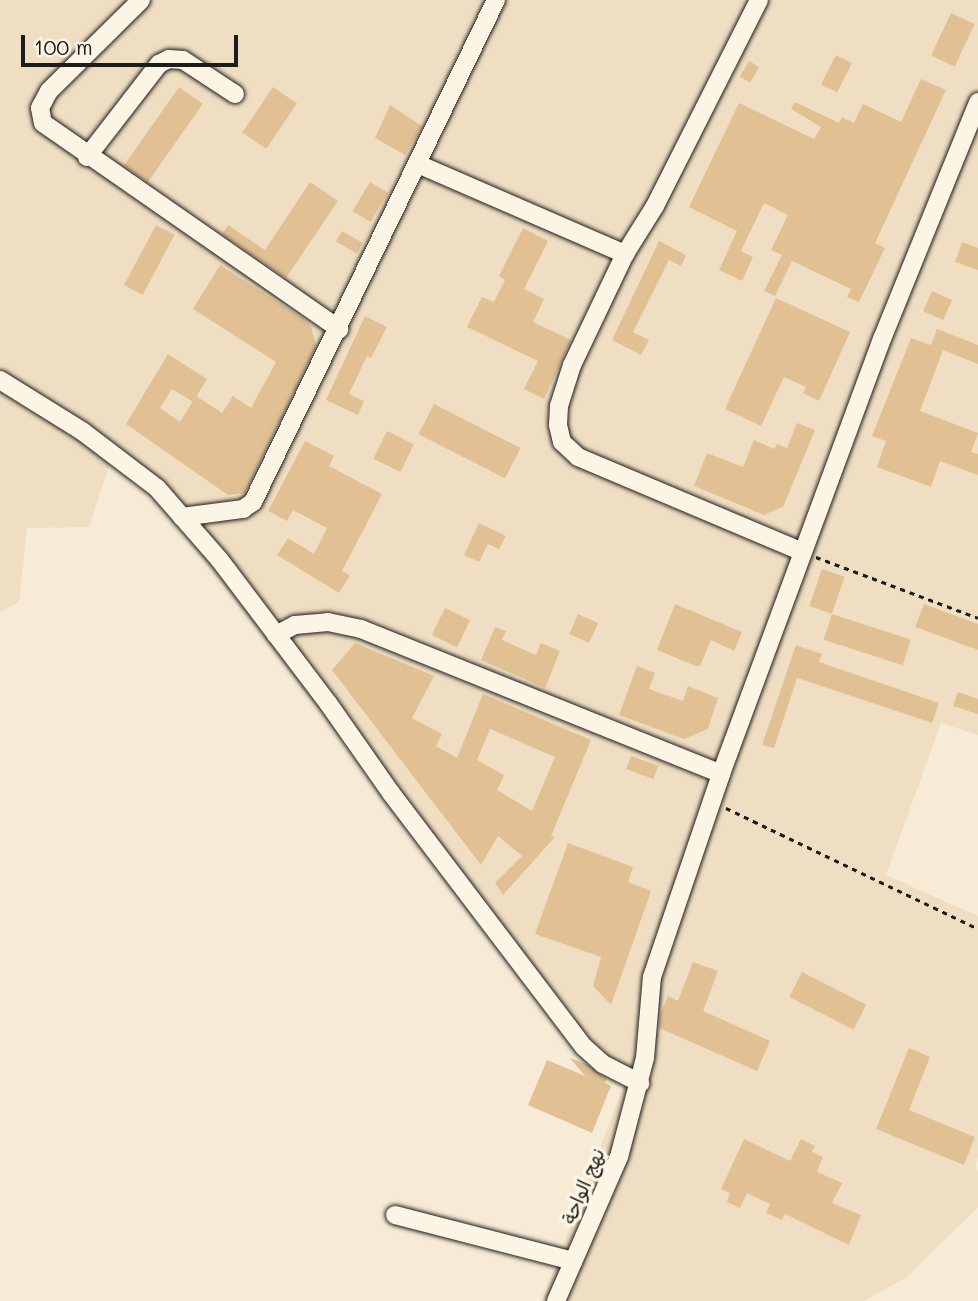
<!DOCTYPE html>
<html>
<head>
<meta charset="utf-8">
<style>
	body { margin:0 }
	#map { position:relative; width:978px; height:1301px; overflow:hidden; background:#f7ebd5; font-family:Mali,"Playpen Sans Arabic",sans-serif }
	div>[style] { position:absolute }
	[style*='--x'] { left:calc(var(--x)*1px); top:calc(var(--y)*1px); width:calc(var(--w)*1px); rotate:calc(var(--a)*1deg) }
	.built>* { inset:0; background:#f0dec2 }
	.building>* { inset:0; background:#e1c194; transform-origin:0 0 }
	.path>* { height:2.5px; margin-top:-1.25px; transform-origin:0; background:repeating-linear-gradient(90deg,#1c1c1c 0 5px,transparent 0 10px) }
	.roads { filter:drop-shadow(0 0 2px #1c1c1c) drop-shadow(0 0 2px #1c1c1c) }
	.minor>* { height:18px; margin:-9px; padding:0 9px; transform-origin:9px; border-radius:9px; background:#fcf5e5 }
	span { translate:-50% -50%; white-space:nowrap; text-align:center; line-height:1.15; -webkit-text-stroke:7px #fcf5e5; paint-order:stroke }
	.street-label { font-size:19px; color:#1c1c1c }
	.scale { position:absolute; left:21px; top:35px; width:217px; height:32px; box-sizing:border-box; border:4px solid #1c1c1c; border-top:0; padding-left:9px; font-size:21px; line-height:24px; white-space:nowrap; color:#1c1c1c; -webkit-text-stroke:5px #fcf5e5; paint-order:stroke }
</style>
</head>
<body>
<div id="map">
	<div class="built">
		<i style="clip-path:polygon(0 0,978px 0,978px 735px,941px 723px,886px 875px,978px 916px,978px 1157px,975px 1167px,978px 1171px,978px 1207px,907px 1277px,864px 1301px,542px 1301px,627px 1077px,613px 1071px,381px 790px,158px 501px,111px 460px,89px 527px,27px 528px,19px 602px,0 612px)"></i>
	</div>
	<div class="building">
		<i style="left:951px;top:13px;width:26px;height:47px;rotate:25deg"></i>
		<i style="left:836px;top:55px;width:18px;height:33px;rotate:27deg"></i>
		<i style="left:749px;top:61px;width:12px;height:18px;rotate:31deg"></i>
		<i style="clip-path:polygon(921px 79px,946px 90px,875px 243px,885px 248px,859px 302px,847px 297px,851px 289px,792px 261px,775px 296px,764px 291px,782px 255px,771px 250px,788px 215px,764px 203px,741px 251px,753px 257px,742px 281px,719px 270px,737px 231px,689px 207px,739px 103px,814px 139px,821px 127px,791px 109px,795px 102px,839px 123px,842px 117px,854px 123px,863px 104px,901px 122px)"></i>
		<i style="left:179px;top:87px;width:29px;height:96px;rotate:35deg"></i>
		<i style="left:273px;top:87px;width:29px;height:55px;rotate:34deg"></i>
		<i style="clip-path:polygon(390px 105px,422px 126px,405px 155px,375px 138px)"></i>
		<i style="clip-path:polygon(310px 182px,338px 201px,286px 278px,222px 234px,228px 225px,265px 250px)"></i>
		<i style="left:370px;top:182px;width:21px;height:34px;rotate:31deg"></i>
		<i style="left:156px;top:225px;width:21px;height:68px;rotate:28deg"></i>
		<i style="clip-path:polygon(523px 228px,548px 241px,524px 289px,544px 299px,533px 322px,571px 340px,544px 399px,524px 389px,538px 361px,467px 327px,482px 297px,494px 302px,505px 280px,499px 276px)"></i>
		<i style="left:342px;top:231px;width:24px;height:12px;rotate:30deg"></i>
		<i style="clip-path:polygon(659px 241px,686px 255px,681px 266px,669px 260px,633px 332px,649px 340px,641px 355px,612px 340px)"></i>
		<i style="clip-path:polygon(962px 242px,978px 248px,978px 270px,955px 262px)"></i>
		<i style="clip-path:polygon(220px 265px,304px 319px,311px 326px,316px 346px,245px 493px,228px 495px,126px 424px,168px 354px,207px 379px,193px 402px,172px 389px,160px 408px,180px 422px,196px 396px,222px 413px,233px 396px,251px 408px,276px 362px,193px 309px)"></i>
		<i style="left:932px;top:291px;width:22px;height:22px;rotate:24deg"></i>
		<i style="clip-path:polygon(776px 298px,850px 332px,819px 401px,803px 393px,806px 387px,784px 377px,761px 426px,725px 409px)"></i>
		<i style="clip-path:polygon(365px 316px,387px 327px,371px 358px,367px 356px,349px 394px,364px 401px,358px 415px,326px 400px)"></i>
		<i style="clip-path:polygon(937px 329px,978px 345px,978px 364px,943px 350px,920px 411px,978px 433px,971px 452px,978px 454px,978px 475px,940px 461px,931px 487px,877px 467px,886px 441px,872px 436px,911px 338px,931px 345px)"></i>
		<i style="left:434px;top:404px;width:97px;height:34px;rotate:27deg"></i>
		<i style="clip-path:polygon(797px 423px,815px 430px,783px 507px,764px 515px,694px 486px,707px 453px,743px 467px,754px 440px,774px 449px,777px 444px,787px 448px)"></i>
		<i style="left:387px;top:431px;width:30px;height:31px;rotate:26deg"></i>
		<i style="clip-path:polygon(305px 441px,334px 456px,329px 466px,382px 494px,342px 571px,350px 575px,339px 593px,277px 555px,288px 538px,314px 554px,327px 528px,293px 510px,287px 521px,268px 511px)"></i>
		<i style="clip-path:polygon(479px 523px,506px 536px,499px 549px,488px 544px,479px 562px,464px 555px)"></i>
		<i style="left:822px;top:569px;width:24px;height:39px;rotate:19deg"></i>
		<i style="clip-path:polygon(675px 604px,742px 632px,734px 651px,711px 640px,700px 666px,696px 666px,657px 650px)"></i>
		<i style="clip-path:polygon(924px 604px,978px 624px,978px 650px,915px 627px)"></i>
		<i style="left:445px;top:608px;width:28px;height:30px;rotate:26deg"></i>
		<i style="left:578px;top:614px;width:22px;height:22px;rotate:24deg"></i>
		<i style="left:832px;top:614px;width:83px;height:27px;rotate:18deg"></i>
		<i style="clip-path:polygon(495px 627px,506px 631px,502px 640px,536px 655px,541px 643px,560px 651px,545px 688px,481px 660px)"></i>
		<i style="clip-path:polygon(evenodd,355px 643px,434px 676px,412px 718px,442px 734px,436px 746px,457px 758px,483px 694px,591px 740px,551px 836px,555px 837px,503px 895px,495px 883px,522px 856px,498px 836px,481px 865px,468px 848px,332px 670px,355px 643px,490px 729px,555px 757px,532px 811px,497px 790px,504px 775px,477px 760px,490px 729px)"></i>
		<i style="clip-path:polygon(796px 645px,822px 654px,819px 662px,939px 703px,932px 723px,797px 678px,774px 748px,762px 745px)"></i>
		<i style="clip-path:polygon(637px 666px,655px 673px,649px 689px,683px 701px,688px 686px,718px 698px,708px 729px,684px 739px,619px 715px)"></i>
		<i style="clip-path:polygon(958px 692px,978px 699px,978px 714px,953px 706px)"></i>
		<i style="left:631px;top:756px;width:29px;height:14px;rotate:20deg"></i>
		<i style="clip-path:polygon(568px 843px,633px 867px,628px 882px,651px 891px,611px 1005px,593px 986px,601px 957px,535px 934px)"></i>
		<i style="clip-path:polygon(693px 962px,718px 971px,703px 1011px,770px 1041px,757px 1071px,659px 1028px,660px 1015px,668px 996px,678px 1001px)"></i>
		<i style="left:802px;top:972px;width:72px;height:28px;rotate:27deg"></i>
		<i style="clip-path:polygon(909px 1048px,930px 1057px,909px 1110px,975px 1137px,964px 1165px,876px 1129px)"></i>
		<i style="clip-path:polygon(570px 1058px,588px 1065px,607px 1079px,605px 1083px,611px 1086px,592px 1133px,528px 1105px,547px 1060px,585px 1076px)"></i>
		<i style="clip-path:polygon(744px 1139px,790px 1161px,801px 1139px,815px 1146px,812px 1152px,823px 1157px,817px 1172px,842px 1183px,832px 1203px,861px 1215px,849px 1245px,785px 1214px,782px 1220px,766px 1213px,770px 1204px,747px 1193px,740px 1208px,727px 1202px,730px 1193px,721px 1189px)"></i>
	</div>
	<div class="path">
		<i style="--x:816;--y:557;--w:173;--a:20.6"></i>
		<i style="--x:726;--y:808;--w:280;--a:25.6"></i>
	</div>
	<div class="roads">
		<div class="minor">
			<i style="--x:141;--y:0;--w:129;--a:135.3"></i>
			<i style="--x:49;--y:91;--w:19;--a:118"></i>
			<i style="--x:40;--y:108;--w:15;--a:79"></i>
			<i style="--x:43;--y:123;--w:361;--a:34.8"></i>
			<i style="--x:759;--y:0;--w:231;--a:116.8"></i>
			<i style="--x:655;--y:206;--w:57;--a:122"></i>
			<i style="--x:625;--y:254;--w:123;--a:115.5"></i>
			<i style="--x:572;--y:365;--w:43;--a:107.6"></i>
			<i style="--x:559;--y:406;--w:19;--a:93"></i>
			<i style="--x:558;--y:425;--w:17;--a:77"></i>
			<i style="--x:562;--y:442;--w:22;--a:43"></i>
			<i style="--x:578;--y:457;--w:244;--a:22.9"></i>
			<i style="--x:87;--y:157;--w:118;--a:-52.3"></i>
			<i style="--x:159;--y:64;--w:11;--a:-27"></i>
			<i style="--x:169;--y:59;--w:14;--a:4"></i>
			<i style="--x:183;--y:60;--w:62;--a:33.2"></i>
			<i style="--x:418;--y:164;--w:226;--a:23.5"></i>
			<i style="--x:0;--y:380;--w:97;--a:31.9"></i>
			<i style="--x:82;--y:431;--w:94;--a:37.2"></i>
			<i style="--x:157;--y:488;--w:94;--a:48.9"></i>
			<i style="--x:219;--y:559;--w:181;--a:52.9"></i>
			<i style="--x:328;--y:703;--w:110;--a:55"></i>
			<i style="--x:391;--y:793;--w:319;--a:52.8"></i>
			<i style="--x:584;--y:1047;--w:25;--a:42"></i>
			<i style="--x:603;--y:1064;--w:42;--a:27.2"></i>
			<i style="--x:182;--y:517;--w:62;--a:-7.5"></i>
			<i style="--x:243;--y:509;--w:12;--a:-35"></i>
			<i style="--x:253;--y:502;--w:558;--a:-64.17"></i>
			<i style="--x:276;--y:635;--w:21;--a:-28"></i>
			<i style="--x:295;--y:625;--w:33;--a:-5"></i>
			<i style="--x:328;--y:622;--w:34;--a:12"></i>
			<i style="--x:361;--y:629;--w:388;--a:21.9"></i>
			<i style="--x:395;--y:1215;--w:184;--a:14.5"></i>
			<i style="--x:556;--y:1301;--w:157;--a:-66.4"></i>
			<i style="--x:619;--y:1157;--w:102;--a:-75.3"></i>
			<i style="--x:645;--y:1058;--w:81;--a:-85.1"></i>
			<i style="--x:652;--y:977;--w:214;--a:-71.2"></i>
			<i style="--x:721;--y:774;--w:464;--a:-69.7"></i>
			<i style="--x:882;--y:339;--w:256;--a:-67.9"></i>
		</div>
	</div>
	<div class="street-label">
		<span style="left:583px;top:1186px;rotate:-67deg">نهج الواحة</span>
	</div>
	<div class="scale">100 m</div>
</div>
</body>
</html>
